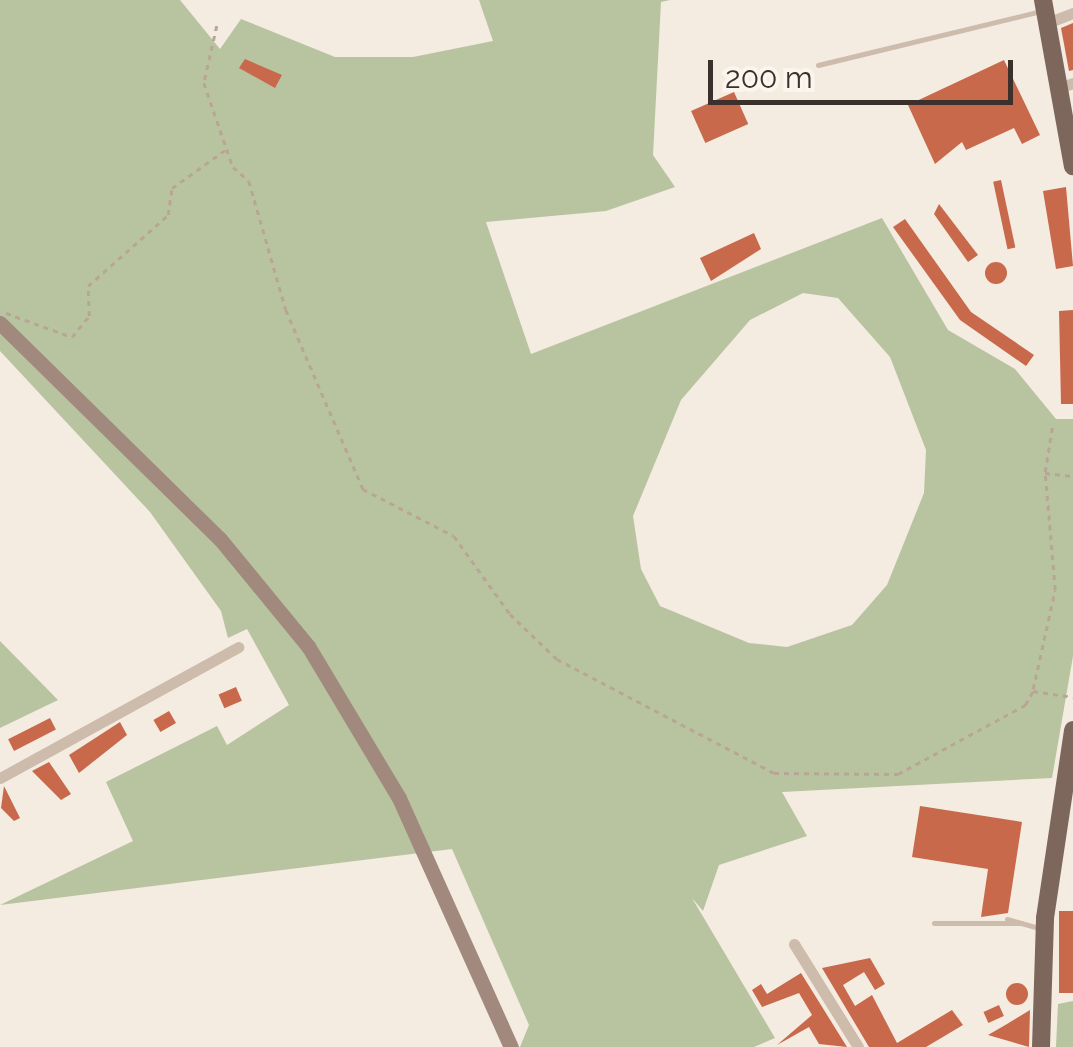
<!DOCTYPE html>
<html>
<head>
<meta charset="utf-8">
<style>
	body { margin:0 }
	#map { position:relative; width:1073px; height:1047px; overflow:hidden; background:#f4ebe1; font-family:Raleway,sans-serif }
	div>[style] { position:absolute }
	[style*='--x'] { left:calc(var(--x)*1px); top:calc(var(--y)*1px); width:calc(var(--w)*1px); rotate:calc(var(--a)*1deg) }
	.green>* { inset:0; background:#b8c4a0 }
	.building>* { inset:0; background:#c8694b; transform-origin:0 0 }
	.round { border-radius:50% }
	.path>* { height:2.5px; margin-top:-1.25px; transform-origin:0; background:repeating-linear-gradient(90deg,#b9a596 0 5px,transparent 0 10px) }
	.service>* { height:5px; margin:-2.5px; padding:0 2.5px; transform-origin:2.5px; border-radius:2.5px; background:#cdbbac }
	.minor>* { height:11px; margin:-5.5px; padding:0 5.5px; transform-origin:5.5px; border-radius:5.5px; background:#cdbbac }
	.secondary>* { height:15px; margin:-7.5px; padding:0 7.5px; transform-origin:7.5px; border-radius:7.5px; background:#a18a7d }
	.primary>* { height:18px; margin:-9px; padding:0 9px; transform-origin:9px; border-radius:9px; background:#7d675c }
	span { translate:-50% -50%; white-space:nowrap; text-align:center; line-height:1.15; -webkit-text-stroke:10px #fbf5ee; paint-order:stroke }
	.scale { position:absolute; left:708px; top:60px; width:305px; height:45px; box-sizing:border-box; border:5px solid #3b302b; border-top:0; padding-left:12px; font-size:30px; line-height:35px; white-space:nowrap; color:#3b302b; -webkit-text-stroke:8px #fbf5ee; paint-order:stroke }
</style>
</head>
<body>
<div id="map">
	<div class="green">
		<i style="clip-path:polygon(evenodd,0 0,180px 0,220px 49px,241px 19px,335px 57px,413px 57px,493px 41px,479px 0,670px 0,661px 2px,653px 155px,675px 187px,606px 211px,486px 222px,531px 354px,882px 218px,948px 330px,1015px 369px,1056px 419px,1073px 419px,1073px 656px,1052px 778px,782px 792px,807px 836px,719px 865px,703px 911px,692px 898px,775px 1038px,754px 1047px,520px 1047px,529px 1025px,452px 849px,0 905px,133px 841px,106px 782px,217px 726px,227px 745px,289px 705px,247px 629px,228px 638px,221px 611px,150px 512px,0 351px,0 0,803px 293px,838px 298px,890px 357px,926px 450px,924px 493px,887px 585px,852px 625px,787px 647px,749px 643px,660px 606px,641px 569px,633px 516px,681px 400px,750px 320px,803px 293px)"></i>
		<i style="clip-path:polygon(0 641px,58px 700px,0 728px)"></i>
		<i style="clip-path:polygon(1073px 1001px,1073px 1047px,1056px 1047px,1058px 1004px)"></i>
	</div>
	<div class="building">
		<i style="clip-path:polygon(1073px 23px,1073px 70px,1069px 71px,1061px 28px)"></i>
		<i style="clip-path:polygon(245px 59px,282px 75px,275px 88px,239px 68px)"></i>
		<i style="clip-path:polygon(1004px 60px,1040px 135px,1022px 144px,1014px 128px,966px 150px,962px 142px,935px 164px,908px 105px)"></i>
		<i style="left:734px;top:92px;width:35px;height:47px;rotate:66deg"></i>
		<i style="left:1001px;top:180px;width:69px;height:8px;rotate:78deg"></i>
		<i style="clip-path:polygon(1066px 187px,1073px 266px,1056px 269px,1043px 191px)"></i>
		<i style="clip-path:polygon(939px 204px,978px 255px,968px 262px,934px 214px)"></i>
		<i style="clip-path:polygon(905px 219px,971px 312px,1034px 355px,1026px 366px,960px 320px,893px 227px)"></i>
		<i style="clip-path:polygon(754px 233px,761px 249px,711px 281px,700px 258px)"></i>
		<i class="round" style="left:985px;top:262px;width:22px;height:22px"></i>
		<i style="clip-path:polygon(1073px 310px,1073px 404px,1061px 404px,1059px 311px)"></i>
		<i style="left:236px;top:687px;width:15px;height:19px;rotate:67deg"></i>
		<i style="left:169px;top:711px;width:14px;height:18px;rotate:60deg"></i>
		<i style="left:50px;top:718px;width:13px;height:47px;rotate:63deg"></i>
		<i style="clip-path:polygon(120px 722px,127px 735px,79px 773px,69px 755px)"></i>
		<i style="clip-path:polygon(49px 762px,71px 794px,61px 800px,32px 771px)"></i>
		<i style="clip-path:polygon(4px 786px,20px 818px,14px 821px,1px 808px)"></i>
		<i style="clip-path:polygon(920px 806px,1022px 822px,1008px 913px,981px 917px,988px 869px,912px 857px)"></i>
		<i style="left:1059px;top:911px;width:14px;height:82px"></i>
		<i style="clip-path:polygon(870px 958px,885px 984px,875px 990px,864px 972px,843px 985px,855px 1006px,872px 995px,897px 1043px,952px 1010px,963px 1025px,926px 1047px,869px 1047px,822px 968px)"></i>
		<i style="clip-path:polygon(801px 973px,847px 1047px,819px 1044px,809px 1027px,777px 1045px,812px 1015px,799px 993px,762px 1007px,752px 990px,761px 984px,767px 994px)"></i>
		<i class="round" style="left:1006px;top:983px;width:22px;height:22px"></i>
		<i style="left:999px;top:1005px;width:12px;height:17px;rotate:66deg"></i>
		<i style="clip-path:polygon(1030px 1010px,1029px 1047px,988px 1035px,1007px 1024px)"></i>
	</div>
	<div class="path">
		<i style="--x:217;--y:26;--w:58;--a:102.8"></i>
		<i style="--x:204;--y:83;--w:89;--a:71"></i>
		<i style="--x:233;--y:167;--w:21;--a:41"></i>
		<i style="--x:249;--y:181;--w:134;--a:74"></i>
		<i style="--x:286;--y:310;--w:195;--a:66.7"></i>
		<i style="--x:363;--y:489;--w:102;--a:27.3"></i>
		<i style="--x:454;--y:536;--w:96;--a:54.3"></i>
		<i style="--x:510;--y:614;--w:65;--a:43.8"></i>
		<i style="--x:557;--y:659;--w:245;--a:27.7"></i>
		<i style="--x:774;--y:773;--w:124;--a:0.5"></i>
		<i style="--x:898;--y:774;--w:145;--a:-28.5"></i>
		<i style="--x:1025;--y:705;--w:16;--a:-60"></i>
		<i style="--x:1033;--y:691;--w:40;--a:8.5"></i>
		<i style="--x:6;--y:313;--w:70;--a:20"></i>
		<i style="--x:72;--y:337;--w:27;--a:-51"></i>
		<i style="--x:89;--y:316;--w:30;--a:-92"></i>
		<i style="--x:88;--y:286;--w:107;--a:-41.6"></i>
		<i style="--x:168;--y:215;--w:27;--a:-82"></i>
		<i style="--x:172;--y:188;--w:65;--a:-35.6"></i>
		<i style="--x:1045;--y:472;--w:45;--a:-81"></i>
		<i style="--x:1033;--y:689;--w:101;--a:-77.5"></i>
		<i style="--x:1055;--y:590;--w:117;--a:-94.9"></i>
		<i style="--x:1045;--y:473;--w:28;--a:6"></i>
	</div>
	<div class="service">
		<i style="--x:818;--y:65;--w:230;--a:-13.6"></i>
		<i style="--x:1007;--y:919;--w:37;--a:16"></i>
		<i style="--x:934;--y:923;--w:87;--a:0"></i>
	</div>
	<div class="minor">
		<i style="--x:1047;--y:23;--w:28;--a:-21"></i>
		<i style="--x:1058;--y:88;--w:16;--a:-18"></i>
		<i style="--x:0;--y:778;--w:272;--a:-28.8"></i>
		<i style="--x:794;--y:944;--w:121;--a:58.1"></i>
	</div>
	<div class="secondary">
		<i style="--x:0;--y:323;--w:308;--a:44.5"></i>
		<i style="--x:220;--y:539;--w:139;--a:50.6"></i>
		<i style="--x:308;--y:646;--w:177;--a:59.1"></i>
		<i style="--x:399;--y:798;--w:273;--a:65.8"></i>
	</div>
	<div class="primary">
		<i style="--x:1043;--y:0;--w:169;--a:79.8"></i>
		<i style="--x:1041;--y:1047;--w:129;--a:-88.2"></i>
		<i style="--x:1045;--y:918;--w:190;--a:-81.5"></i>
	</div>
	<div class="scale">200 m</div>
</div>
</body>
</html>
